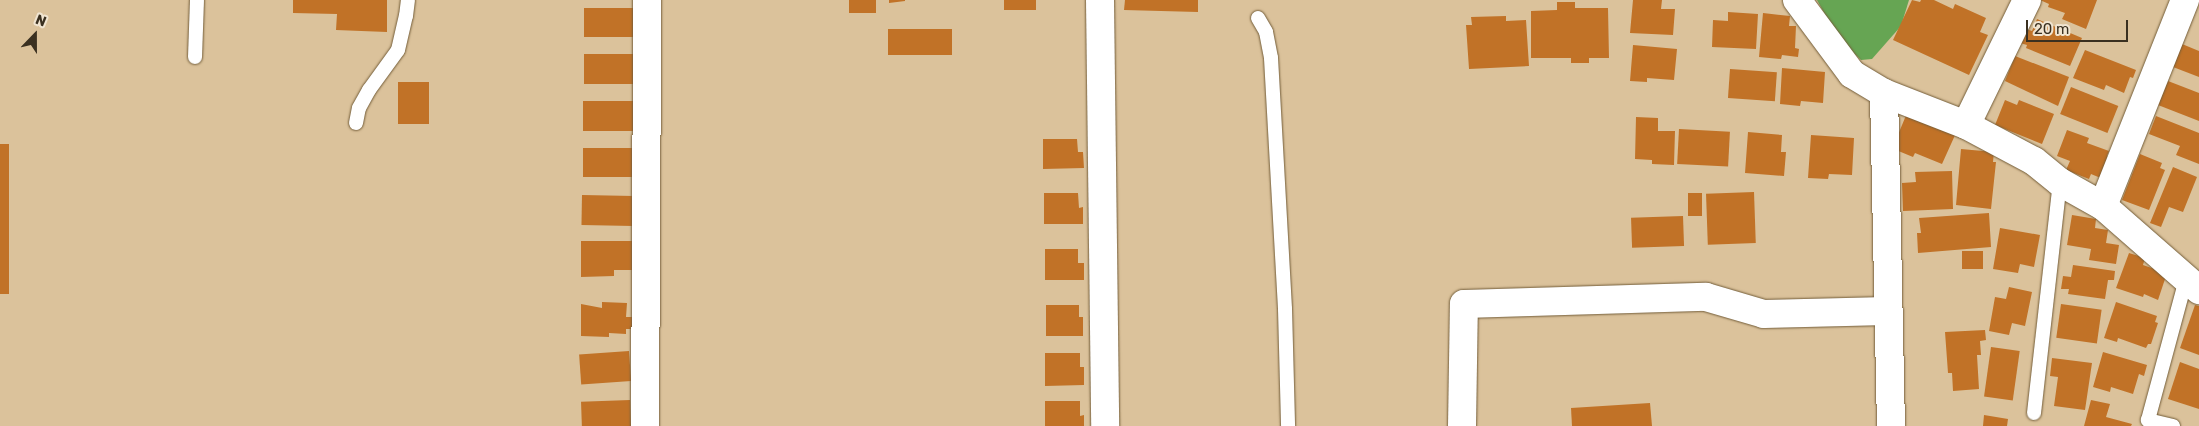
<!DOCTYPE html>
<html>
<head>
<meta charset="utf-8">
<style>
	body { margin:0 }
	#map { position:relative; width:2199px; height:426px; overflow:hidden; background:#dbc29b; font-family:Rubik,sans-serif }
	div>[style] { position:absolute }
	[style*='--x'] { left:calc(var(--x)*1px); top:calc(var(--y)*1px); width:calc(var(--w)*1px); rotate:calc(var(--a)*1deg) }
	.forest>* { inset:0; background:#66a553 }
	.building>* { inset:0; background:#c17227; transform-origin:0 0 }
	.roads { filter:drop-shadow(0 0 1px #735d39) drop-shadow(0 0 1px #735d39) }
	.lane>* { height:14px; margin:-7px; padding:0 7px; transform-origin:7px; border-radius:7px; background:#fff }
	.street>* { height:28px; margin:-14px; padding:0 14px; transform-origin:14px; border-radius:14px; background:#fff }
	span { translate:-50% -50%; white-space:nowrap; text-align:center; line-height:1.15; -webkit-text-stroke:4px #f1e5d1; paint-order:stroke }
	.north { position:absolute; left:10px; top:10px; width:50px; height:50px; -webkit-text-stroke:4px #f1e5d1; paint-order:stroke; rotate:22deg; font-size:14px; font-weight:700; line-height:20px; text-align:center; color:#3a3020 }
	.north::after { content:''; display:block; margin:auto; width:18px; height:22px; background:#3a3020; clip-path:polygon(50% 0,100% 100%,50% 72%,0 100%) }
	.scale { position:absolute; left:2026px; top:20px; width:102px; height:22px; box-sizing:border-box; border:2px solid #3a3020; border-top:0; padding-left:6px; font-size:15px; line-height:18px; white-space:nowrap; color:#3a3020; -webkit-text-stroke:4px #f1e5d1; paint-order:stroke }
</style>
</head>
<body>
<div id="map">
	<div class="forest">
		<i style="clip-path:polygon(1817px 0,1909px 0,1901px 26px,1872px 59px,1861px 60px,1838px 38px)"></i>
	</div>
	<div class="building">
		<i style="clip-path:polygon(293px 0,387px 0,387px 32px,336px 30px,337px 14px,293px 13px)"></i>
		<i style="left:849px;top:0;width:27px;height:13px"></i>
		<i style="clip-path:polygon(889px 0,905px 0,905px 1px,889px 3px)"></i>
		<i style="left:1004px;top:0;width:32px;height:10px"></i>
		<i style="clip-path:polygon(1125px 0,1198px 0,1198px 12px,1124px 10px)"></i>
		<i style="clip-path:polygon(1633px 0,1662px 0,1661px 9px,1675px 9px,1673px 35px,1630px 33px)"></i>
		<i style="clip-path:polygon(1912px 0,1920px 2px,1921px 0,1934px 0,1953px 9px,1955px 4px,1986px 18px,1980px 32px,1988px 35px,1969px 75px,1893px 40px)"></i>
		<i style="clip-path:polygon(2040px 0,2097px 0,2086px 29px,2062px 19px,2065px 13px,2048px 7px,2049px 4px)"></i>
		<i style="clip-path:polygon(1557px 2px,1575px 2px,1575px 8px,1608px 8px,1609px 58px,1589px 58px,1589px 63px,1571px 63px,1571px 58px,1531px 58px,1531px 11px,1557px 10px)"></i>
		<i style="left:584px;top:8px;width:49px;height:29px"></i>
		<i style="clip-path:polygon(1728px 12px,1758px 14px,1756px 49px,1712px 47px,1713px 20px,1728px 21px)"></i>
		<i style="clip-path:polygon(1763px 13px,1790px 16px,1789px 26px,1796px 26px,1795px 48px,1799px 49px,1798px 57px,1782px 55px,1781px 59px,1759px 57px)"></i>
		<i style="clip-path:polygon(1506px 16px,1506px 21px,1526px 20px,1529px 66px,1469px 69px,1466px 25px,1472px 25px,1471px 17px)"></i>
		<i style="clip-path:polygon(2037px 19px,2082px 38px,2070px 66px,2026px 48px,2027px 45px,2020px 43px,2026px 29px,2032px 31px)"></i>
		<i style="left:888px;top:29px;width:64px;height:26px"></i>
		<i style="clip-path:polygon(2182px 44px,2199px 51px,2199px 77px,2173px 67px)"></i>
		<i style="clip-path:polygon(1633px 45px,1677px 49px,1674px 80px,1647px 78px,1647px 82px,1630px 81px)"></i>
		<i style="clip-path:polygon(2085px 50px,2136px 70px,2133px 78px,2130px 77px,2124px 93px,2106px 85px,2104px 90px,2073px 78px)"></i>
		<i style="left:584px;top:54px;width:49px;height:30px"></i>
		<i style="clip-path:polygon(2015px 56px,2069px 77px,2058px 106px,2005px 81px)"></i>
		<i style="clip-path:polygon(1782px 68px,1825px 72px,1823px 103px,1801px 101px,1800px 106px,1780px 104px)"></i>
		<i style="left:1730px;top:69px;width:47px;height:29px;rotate:4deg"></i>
		<i style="clip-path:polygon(2168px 81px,2199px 93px,2199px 121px,2158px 105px)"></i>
		<i style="left:398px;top:82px;width:31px;height:42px"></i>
		<i style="left:2071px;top:87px;width:51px;height:29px;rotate:22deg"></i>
		<i style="clip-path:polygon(2005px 100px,2017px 105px,2019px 100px,2054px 114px,2042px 144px,1995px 125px)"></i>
		<i style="left:583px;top:101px;width:50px;height:30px"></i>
		<i style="clip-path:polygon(1907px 113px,1956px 133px,1942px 164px,1915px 153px,1913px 157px,1896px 150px,1895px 142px)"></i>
		<i style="clip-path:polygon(2156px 116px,2199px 133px,2199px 164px,2176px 155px,2180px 146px,2149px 134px)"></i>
		<i style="clip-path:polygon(1636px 117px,1658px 118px,1658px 131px,1675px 131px,1674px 165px,1652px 164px,1652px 160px,1635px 159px)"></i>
		<i style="left:1679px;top:129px;width:51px;height:35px;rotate:3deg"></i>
		<i style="clip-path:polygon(2067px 130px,2089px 138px,2087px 143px,2109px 151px,2107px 156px,2111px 157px,2103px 179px,2091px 174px,2089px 179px,2066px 170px,2070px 161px,2057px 156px)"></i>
		<i style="clip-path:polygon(1748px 132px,1782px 135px,1781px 152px,1786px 152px,1784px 176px,1745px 173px)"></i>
		<i style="clip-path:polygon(1811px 135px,1854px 138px,1852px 175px,1829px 174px,1828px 179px,1808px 178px)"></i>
		<i style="clip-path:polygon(1043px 139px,1077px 139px,1078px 152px,1083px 152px,1084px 168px,1043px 169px)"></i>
		<i style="left:0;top:144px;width:9px;height:150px"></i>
		<i style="left:632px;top:148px;width:29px;height:49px;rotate:90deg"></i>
		<i style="clip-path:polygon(1961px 149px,1994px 152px,1993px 162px,1996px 162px,1991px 209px,1956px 205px)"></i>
		<i style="clip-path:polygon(2140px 154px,2162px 163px,2160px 168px,2165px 170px,2149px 210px,2122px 200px)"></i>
		<i style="clip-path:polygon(2173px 167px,2197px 177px,2183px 212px,2169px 207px,2161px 227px,2150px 223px)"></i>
		<i style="clip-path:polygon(1952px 171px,1953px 209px,1903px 211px,1902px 183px,1916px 182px,1915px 172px)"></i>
		<i style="left:1754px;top:192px;width:51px;height:48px;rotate:88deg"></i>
		<i style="clip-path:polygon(1044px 193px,1078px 193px,1079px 208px,1083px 207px,1083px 224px,1044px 224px)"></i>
		<i style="left:1688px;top:193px;width:14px;height:23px"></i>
		<i style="left:582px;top:195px;width:52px;height:30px;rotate:1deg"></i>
		<i style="clip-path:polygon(1989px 213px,1991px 247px,1918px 253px,1917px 233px,1921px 233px,1919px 218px)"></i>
		<i style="clip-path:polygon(2072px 215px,2096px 219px,2095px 228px,2108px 230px,2106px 243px,2119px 245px,2116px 264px,2089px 260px,2091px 249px,2067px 245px)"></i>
		<i style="left:1683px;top:216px;width:30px;height:52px;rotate:88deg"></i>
		<i style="clip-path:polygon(2000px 228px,2040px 235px,2034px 267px,2020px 264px,2018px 273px,1993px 269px)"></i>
		<i style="clip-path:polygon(581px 241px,633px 241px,633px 270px,614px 270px,614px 276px,581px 277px)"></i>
		<i style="clip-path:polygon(1045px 249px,1078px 249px,1078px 263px,1084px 263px,1084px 280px,1045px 280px)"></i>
		<i style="left:1983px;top:251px;width:18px;height:21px;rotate:90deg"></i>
		<i style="clip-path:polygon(2129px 253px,2145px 258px,2143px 265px,2163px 272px,2165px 279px,2158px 300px,2144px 294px,2143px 297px,2116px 288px)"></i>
		<i style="clip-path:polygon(2073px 265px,2115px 271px,2114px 280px,2108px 280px,2105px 299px,2068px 294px,2069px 289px,2061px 289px,2063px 276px,2071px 277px)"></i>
		<i style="clip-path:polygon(2009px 287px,2032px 292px,2025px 326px,2012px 323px,2009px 335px,1989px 331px,1995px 297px,2006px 299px)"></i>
		<i style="clip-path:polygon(602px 302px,627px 303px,626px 317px,633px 317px,632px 329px,626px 329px,626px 334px,609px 333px,609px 337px,581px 336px,581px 304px,602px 308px)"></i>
		<i style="clip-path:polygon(2116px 302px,2157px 316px,2155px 322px,2158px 323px,2151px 344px,2148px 344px,2146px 348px,2118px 338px,2117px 342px,2104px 338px)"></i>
		<i style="left:2061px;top:304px;width:41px;height:34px;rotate:8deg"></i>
		<i style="clip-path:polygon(1046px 305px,1079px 305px,1079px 317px,1083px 317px,1083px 336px,1046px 336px)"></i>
		<i style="clip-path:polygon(2195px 305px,2199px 306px,2199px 355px,2180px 348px)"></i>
		<i style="clip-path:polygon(1985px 330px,1986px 340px,1980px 341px,1981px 355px,1977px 355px,1979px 389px,1953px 391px,1952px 373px,1948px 373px,1945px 332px)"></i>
		<i style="left:1991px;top:347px;width:29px;height:50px;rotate:8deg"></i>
		<i style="left:629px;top:351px;width:30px;height:50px;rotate:86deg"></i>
		<i style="clip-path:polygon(2103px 352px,2147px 365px,2144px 376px,2139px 374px,2133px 394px,2111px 387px,2110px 392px,2093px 387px)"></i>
		<i style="clip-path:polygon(1045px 353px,1080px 353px,1080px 367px,1084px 367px,1084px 385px,1045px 386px)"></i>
		<i style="clip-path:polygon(2052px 358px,2092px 363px,2085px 410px,2054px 406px,2058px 377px,2050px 376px)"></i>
		<i style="clip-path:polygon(2180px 362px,2199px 369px,2199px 409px,2168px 399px)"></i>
		<i style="left:630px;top:400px;width:26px;height:49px;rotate:88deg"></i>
		<i style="clip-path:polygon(2091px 400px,2110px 404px,2106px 417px,2132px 424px,2131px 426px,2084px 426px)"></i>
		<i style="clip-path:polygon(1045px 401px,1080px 401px,1080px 416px,1084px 415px,1084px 426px,1045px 426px)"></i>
		<i style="clip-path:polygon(1650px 403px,1652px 426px,1572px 426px,1571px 408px)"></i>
		<i style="clip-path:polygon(1984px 415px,2008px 419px,2007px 426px,1983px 426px)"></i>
	</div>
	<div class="roads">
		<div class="lane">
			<i style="--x:1258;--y:18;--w:16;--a:60"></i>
			<i style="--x:1266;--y:32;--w:26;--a:79"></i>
			<i style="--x:1271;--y:58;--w:251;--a:86.8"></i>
			<i style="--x:1285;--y:309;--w:117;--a:88.5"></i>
			<i style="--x:195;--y:57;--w:57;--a:-88"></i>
			<i style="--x:356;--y:123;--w:15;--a:-79"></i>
			<i style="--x:359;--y:108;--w:21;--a:-61"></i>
			<i style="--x:369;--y:90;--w:49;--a:-54.1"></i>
			<i style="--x:398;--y:50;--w:35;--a:-77"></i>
			<i style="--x:406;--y:16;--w:16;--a:-83"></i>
			<i style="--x:2034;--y:413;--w:232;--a:-83.6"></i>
			<i style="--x:2173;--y:426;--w:26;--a:-167"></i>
			<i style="--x:2148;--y:420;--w:146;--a:-74.9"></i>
		</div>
		<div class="street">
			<i style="--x:1100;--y:0;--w:426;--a:89.3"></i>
			<i style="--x:1797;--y:0;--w:92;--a:53.4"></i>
			<i style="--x:1852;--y:74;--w:37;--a:31"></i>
			<i style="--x:1884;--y:93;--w:88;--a:21.3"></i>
			<i style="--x:1966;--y:125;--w:77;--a:27.9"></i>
			<i style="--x:2034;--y:161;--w:33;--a:39"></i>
			<i style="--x:2060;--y:182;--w:49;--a:29.2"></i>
			<i style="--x:2103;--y:206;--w:128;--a:41.2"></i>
			<i style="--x:1884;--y:93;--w:333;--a:88.8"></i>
			<i style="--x:1966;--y:125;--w:139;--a:-64"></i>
			<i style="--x:2103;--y:206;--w:222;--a:-68.3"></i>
			<i style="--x:645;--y:426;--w:426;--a:-89.7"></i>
			<i style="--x:1462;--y:426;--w:122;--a:-89.1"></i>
			<i style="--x:1464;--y:304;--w:242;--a:-1.7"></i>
			<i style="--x:1706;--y:297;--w:60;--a:16.3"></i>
			<i style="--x:1764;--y:314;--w:123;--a:-1.4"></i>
		</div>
	</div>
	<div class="north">N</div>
	<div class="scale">20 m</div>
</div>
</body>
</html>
